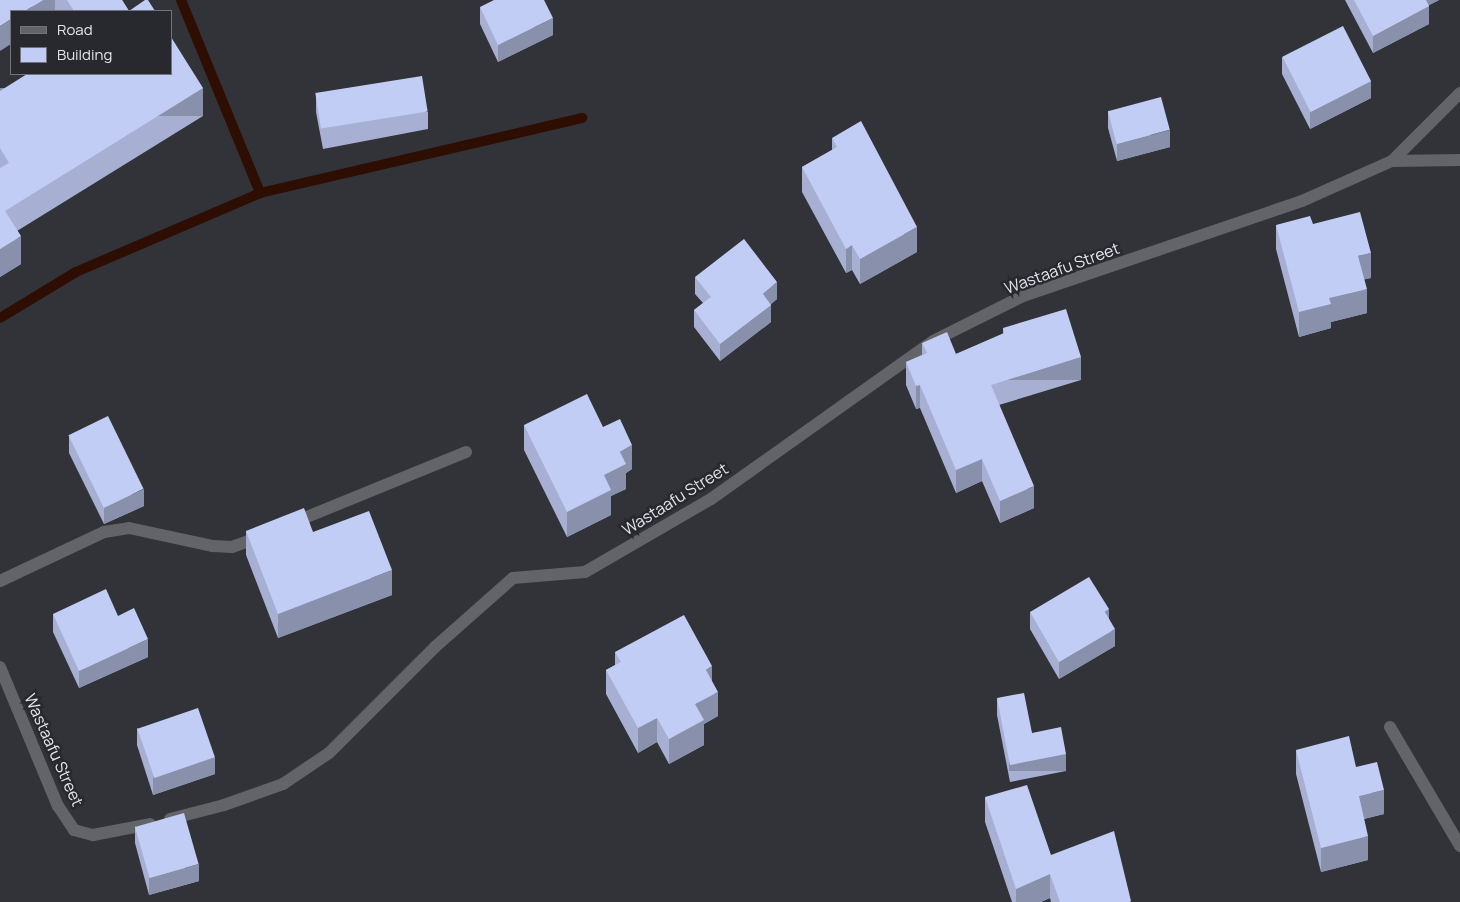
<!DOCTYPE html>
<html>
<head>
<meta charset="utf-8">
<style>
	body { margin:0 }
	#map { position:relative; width:1460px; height:902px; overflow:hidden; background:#313339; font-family:Manrope,sans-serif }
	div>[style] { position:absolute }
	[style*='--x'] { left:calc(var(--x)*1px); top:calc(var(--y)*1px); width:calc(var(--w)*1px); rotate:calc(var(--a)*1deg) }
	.stream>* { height:10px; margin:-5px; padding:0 5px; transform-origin:5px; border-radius:5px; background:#2e0d03 }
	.minor>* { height:12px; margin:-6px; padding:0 6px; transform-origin:6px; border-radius:6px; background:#636467 }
	.wall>* { inset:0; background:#a7b0d3 }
	.shaded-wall>* { inset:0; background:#8890ac; transform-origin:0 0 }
	.building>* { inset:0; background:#c2cdf5; transform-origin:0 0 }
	span { translate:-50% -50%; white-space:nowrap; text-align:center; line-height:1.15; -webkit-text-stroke:5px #27292f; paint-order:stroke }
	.street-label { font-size:16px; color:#e4e5e9 }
	.legend { position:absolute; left:10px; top:10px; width:162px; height:65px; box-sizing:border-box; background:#27292f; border:1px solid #737479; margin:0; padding:6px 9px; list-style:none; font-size:15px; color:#e4e5e9 }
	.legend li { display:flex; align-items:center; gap:10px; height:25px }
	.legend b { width:25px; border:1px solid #737479 }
</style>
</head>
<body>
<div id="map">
	<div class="stream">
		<i style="--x:181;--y:0;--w:209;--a:67.7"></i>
		<i style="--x:0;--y:318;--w:89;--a:-31.2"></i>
		<i style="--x:76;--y:272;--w:200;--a:-23.2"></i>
		<i style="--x:260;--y:193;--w:331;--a:-13.1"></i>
	</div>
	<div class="minor">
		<i style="--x:1392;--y:161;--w:68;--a:-0.8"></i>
		<i style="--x:292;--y:523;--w:188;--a:-22.2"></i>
		<i style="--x:0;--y:581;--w:115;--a:-25.2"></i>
		<i style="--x:104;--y:532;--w:25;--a:-9"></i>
		<i style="--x:129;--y:528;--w:85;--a:12.2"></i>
		<i style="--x:212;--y:546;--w:20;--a:3"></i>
		<i style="--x:232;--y:547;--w:30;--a:-20"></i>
		<i style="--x:0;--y:667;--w:151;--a:67.4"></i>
		<i style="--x:58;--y:806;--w:29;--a:56"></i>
		<i style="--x:74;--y:830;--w:20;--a:15"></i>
		<i style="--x:93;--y:835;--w:58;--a:-10.9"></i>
		<i style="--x:1390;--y:727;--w:138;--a:59.5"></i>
		<i style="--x:170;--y:819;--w:56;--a:-14.5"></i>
		<i style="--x:224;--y:805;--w:63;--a:-19.6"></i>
		<i style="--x:283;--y:784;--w:55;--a:-34"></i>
		<i style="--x:329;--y:753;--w:150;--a:-45"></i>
		<i style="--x:435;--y:647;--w:104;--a:-41.5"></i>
		<i style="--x:513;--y:578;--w:72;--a:-4.8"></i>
		<i style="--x:585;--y:572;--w:146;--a:-30.1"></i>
		<i style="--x:711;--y:499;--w:272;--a:-35.4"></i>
		<i style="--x:933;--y:341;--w:101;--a:-26.6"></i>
		<i style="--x:1023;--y:296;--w:295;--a:-18.8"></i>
		<i style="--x:1302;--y:201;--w:98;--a:-24"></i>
		<i style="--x:1392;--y:161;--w:96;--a:-45"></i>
	</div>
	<div class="wall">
		<i style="clip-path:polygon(0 0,122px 0,129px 11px,155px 11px,56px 11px,55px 10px,55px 11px)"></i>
		<i style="clip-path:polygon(1345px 0,1439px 0,1429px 5px,1429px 24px,1373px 53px)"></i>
		<i style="clip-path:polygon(480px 7px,553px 35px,498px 62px,480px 24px)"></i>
		<i style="clip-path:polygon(1282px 57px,1371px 98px,1310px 129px,1282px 74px)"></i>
		<i style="clip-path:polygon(0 91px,203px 116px,17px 231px,21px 264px,0 277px)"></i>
		<i style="clip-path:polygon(316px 95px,428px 112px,428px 129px,323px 149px,316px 112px)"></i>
		<i style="clip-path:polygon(1108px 111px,1170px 147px,1117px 161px,1108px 128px)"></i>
		<i style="clip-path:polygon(832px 138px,917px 252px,860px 284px,852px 270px,846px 273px,802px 192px,802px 167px,832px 150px)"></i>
		<i style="clip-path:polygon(1313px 224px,1371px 278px,1364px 279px,1367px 313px,1331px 322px,1331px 328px,1299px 337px,1276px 249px,1276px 225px)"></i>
		<i style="clip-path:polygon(695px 277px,777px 299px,771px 304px,771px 322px,720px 361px,694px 327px,694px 310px,703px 303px,695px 294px)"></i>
		<i style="clip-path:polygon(1003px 328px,1081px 380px,999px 405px,1034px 508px,1000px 523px,982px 481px,956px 493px,920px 408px,916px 409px,906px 385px,906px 362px,922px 355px,922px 343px,956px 354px,1003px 334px)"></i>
		<i style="clip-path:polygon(524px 425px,603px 427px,632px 469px,626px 473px,626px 489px,611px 496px,611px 515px,567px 537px,524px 450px)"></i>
		<i style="clip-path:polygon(69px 436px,144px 506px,104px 524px,69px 453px)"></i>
		<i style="clip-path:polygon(246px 531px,313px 532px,392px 595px,278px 638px,246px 555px)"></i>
		<i style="clip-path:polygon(1030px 612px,1109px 619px,1115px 646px,1059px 679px,1030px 629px)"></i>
		<i style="clip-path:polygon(53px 614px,148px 657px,79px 688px,53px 632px)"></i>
		<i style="clip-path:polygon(615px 652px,712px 681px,718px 716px,704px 724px,704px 745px,669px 764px,657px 742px,638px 753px,606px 694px,606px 670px,615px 665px)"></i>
		<i style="clip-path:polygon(997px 698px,1032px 733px,1066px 771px,1010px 782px,997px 715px)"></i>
		<i style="clip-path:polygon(137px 728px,215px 774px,153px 795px,137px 745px)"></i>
		<i style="clip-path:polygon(1296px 750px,1356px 767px,1384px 814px,1364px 819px,1368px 860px,1321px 872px,1296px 774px)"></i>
		<i style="clip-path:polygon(985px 797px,1051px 855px,1131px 902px,1051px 902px,1050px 898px,1041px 902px,1012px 902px,985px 822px)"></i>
		<i style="clip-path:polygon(135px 826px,199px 881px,149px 895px,135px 843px)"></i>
	</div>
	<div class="shaded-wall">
		<i style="clip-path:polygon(43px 0,55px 0,55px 11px,25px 11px)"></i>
		<i style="clip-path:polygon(1422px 0,1439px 0,1422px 9px)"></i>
		<i style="clip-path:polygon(1429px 6px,1429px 24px,1373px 53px,1373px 36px)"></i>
		<i style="clip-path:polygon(553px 18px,553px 35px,498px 62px,498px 45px)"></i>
		<i style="clip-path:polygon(11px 19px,11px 44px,0 51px,0 26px)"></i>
		<i style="clip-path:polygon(1371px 81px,1371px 98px,1310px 129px,1310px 112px)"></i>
		<i style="left:203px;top:88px;width:28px;height:233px;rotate:90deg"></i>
		<i style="clip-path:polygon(1170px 130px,1170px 147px,1117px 161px,1117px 144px)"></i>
		<i style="clip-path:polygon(917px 227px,917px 252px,860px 284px,860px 259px)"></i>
		<i style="clip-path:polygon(21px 236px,21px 264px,0 277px,0 249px)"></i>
		<i style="clip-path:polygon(852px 245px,852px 270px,846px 273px,846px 249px)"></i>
		<i style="clip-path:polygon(1371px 253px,1371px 278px,1358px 281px,1358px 256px)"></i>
		<i style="clip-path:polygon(777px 282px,777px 299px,763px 311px,763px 294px)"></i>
		<i style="clip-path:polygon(1367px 289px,1367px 313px,1331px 322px,1331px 328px,1299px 337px,1299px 312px,1329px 298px)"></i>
		<i style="clip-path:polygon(771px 305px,771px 322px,720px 361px,720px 344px)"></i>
		<i style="left:1081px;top:357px;width:23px;height:94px;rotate:90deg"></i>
		<i style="left:920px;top:385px;width:23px;height:4px;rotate:90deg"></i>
		<i style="clip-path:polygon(632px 445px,632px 469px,626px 473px,626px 489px,611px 496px,611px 515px,567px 537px,567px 512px,604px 475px,620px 452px)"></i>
		<i style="clip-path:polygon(982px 459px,982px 481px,956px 493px,956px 470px)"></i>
		<i style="clip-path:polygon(1034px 486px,1034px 508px,1000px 523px,1000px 501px)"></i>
		<i style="clip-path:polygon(144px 489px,144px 506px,104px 524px,104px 507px)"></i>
		<i style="clip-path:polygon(392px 570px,392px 595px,278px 638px,278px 614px)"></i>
		<i style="clip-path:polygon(1109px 609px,1109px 626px,1105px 612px)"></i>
		<i style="clip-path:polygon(1115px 629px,1115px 646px,1059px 679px,1059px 662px)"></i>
		<i style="clip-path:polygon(148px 639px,148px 657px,79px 688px,79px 671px)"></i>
		<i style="clip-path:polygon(712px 666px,712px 691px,706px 670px)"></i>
		<i style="clip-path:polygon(718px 692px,718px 716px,704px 724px,704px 745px,669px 764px,669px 739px,695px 704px)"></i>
		<i style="clip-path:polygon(657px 718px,657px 742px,638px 753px,638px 728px)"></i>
		<i style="left:1066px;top:754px;width:17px;height:57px;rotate:90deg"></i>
		<i style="clip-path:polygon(215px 757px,215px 774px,153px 795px,153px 777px)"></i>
		<i style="clip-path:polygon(1384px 790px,1384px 814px,1359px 820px,1359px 796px)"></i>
		<i style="clip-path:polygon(1368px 836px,1368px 860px,1321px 872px,1321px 848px)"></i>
		<i style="clip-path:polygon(199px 864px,199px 881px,149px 895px,149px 878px)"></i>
		<i style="clip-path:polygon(1050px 874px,1050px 898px,1041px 902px,1016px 902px,1016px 889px)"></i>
	</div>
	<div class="building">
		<i style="clip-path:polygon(0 0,43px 0,25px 11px,11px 11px,11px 19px,0 26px)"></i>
		<i style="clip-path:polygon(67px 0,122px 0,129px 11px,145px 0,148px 0,155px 11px,74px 11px)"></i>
		<i style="clip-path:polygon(494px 0,544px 0,553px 18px,498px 45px,480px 7px)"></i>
		<i style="clip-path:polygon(1354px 0,1426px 0,1429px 6px,1373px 36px)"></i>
		<i style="left:1343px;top:26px;width:62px;height:68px;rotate:63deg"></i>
		<i style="clip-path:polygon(171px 37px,203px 88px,5px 211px,21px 236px,0 249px,0 168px,9px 163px,0 148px,0 91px,27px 74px,171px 74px)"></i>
		<i style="left:422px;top:76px;width:36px;height:108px;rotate:81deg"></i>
		<i style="left:1161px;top:97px;width:34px;height:55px;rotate:75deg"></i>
		<i style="clip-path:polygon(861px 121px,917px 227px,860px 259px,852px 245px,846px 249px,802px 167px,837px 147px,832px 138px)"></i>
		<i style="clip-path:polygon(1360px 212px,1371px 253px,1358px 256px,1367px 289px,1329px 298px,1331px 304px,1299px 312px,1276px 225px,1310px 216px,1313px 224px)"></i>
		<i style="clip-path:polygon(744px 239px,777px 282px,763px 294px,771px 305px,720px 344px,694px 310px,711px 297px,695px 277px)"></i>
		<i style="clip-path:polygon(1066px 309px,1081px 357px,991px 385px,1034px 486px,1000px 501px,982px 459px,956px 470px,920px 385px,916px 386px,906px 362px,927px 353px,922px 343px,947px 332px,956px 354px,1004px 333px,1003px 328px)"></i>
		<i style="clip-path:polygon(587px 394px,603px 427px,620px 419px,632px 445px,620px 452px,626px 464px,604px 475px,611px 490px,567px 512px,524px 425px)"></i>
		<i style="left:108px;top:416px;width:81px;height:44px;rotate:64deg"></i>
		<i style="clip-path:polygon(304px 508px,313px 532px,369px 511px,392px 570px,278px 614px,246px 531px)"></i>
		<i style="clip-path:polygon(1089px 577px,1109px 609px,1105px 612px,1115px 629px,1059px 662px,1030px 612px)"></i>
		<i style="clip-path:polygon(106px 589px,118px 616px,134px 608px,148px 639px,79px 671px,53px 614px)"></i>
		<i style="clip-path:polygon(684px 615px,712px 666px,706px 670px,718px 692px,695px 704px,704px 720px,669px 739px,657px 718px,638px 728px,606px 670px,621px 662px,615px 652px)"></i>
		<i style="clip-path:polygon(1024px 693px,1032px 733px,1061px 727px,1066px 754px,1010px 765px,997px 698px)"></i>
		<i style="left:198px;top:708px;width:52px;height:64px;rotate:71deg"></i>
		<i style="clip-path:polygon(1349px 736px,1356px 767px,1377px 762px,1384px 790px,1359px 796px,1368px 836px,1321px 848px,1296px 750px)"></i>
		<i style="clip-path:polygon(1027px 785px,1051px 855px,1114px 831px,1131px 901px,1129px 902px,1060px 902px,1050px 874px,1016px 889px,985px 797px)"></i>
		<i style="left:184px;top:813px;width:53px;height:51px;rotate:74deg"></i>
	</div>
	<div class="street-label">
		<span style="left:1062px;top:268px;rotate:-20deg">Wastaafu Street</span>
		<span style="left:675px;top:499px;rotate:-32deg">Wastaafu Street</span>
		<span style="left:54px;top:750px;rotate:66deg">Wastaafu Street</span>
	</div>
	<ul class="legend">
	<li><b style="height:6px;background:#636467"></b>Road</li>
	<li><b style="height:14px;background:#c2cdf5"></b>Building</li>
	</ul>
</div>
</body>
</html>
